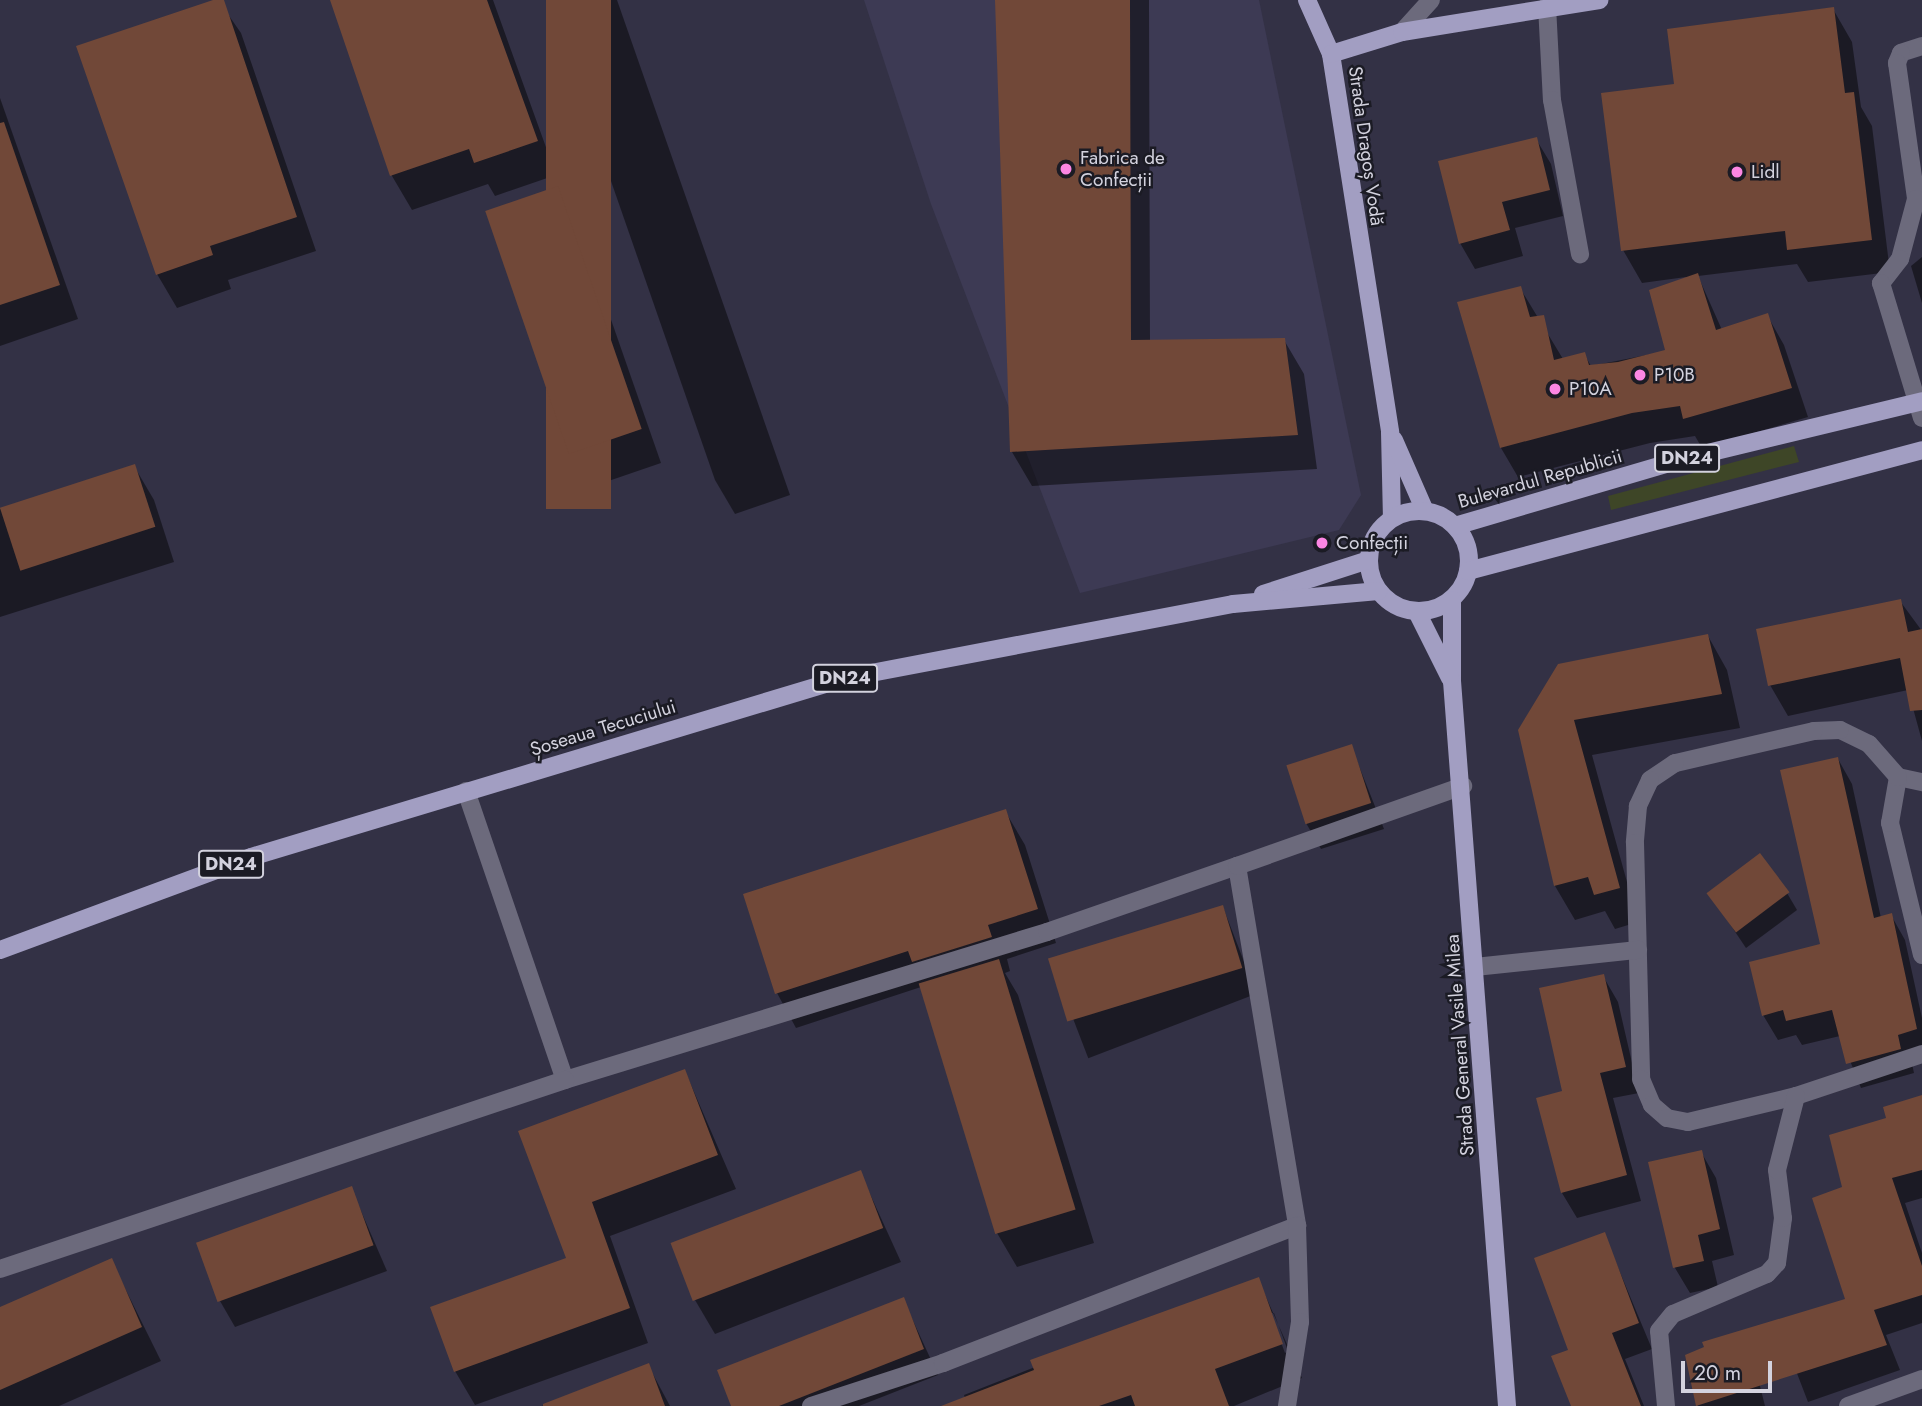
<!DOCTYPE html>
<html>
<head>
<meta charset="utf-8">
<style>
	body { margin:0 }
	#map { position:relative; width:1922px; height:1406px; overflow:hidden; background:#333145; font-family:Jost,sans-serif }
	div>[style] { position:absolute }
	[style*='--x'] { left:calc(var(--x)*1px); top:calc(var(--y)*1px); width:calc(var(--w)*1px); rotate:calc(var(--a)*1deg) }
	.built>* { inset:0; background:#3d3a54 }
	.green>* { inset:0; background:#3e4627 }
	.shadow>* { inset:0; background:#0007; transform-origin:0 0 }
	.building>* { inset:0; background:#714838; transform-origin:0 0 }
	.minor>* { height:18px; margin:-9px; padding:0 9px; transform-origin:9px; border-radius:9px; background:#6c6a7c }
	.major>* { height:18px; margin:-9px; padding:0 9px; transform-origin:9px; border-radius:9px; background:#a29ec2 }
	.major>.ring { margin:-9px; padding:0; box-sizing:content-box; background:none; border:18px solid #a29ec2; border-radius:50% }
	.dots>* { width:19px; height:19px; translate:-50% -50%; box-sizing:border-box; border:4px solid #1b1b24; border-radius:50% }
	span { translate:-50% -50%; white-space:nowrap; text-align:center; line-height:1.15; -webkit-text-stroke:5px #1b1b24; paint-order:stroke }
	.shield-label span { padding:2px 5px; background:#1b1b24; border:2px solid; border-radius:5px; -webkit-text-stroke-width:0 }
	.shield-label { font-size:18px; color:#d3d2de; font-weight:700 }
	.street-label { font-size:19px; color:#d3d2de }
	.poi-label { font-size:19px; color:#d3d2de }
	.left { translate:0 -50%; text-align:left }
	.scale { position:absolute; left:1681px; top:1361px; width:91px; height:32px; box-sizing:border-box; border:4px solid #d3d2de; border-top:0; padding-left:9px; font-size:21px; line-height:24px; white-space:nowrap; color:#d3d2de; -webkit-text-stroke:5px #1b1b24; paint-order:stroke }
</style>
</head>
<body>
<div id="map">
	<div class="built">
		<i style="clip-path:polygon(864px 0,1259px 0,1361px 495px,1339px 530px,1080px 593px,931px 204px)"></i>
	</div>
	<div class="green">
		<i style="clip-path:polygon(1794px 446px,1799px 462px,1611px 510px,1608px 496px)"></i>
	</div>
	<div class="shadow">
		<i style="clip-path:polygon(218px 0,241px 33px,316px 251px,228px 280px,231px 289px,177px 308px,157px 274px)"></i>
		<i style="clip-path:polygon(332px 0,493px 0,556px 175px,495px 196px,488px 184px,412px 210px,392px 176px)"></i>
		<i style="clip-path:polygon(548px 0,617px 0,790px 495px,735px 514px,715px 480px)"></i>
		<i style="clip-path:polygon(997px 0,1149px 0,1150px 342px,1284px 340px,1304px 374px,1317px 469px,1032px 486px,1012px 452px)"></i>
		<i style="clip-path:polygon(1833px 9px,1852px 42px,1861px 107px,1872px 126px,1890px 272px,1808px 282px,1797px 264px,1698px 276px,1722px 330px,1767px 315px,1784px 345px,1808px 417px,1702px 448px,1695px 436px,1650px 443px,1518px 477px,1501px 448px,1520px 288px,1563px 359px,1584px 354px,1591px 366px,1667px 351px,1686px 277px,1642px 283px,1623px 250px,1676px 85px)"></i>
		<i style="clip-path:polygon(0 98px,78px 319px,0 346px)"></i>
		<i style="clip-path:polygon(1536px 139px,1551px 164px,1563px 216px,1515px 228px,1523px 256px,1475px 269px,1460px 243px)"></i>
		<i style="clip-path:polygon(557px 188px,577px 222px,661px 463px,591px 487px,572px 453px)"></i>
		<i style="clip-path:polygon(1922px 257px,1922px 303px,1911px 266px)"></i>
		<i style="clip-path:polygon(134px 466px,154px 500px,174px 562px,0 617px,0 509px)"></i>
		<i style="clip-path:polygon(1900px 601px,1922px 631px,1922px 741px,1908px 690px,1788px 716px,1770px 685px)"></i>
		<i style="clip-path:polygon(1708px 636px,1727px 670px,1740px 728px,1592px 755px,1638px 922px,1615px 929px,1605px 911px,1575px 920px,1555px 886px,1520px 730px)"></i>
		<i style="clip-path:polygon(1351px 746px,1384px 829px,1321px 849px,1306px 823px)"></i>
		<i style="clip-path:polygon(1838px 759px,1852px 784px,1881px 918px,1891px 915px,1905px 940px,1922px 1018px,1922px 1056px,1911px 1059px,1914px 1073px,1861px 1088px,1840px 1036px,1802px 1045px,1796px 1035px,1778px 1040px,1763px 1015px,1822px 946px)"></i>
		<i style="clip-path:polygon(1005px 811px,1025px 845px,1056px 943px,1007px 959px,1010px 971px,1005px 973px,1018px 995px,1094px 1243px,1017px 1267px,997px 1233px,921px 987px,796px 1028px,777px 993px)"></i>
		<i style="clip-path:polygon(1709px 893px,1787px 893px,1797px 910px,1746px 948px)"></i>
		<i style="left:1223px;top:907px;width:93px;height:180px;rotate:69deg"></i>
		<i style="clip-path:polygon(1603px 976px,1618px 1002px,1639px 1093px,1613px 1098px,1641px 1201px,1577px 1218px,1562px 1193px,1565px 1092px)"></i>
		<i style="clip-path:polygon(685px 1071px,736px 1189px,610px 1236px,648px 1343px,475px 1405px,455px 1371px,568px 1259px,521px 1132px)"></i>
		<i style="clip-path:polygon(1922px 1097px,1922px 1198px,1905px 1203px,1922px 1253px,1922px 1323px,1886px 1335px,1900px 1370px,1808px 1402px,1778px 1324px,1847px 1300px,1845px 1188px,1889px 1119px)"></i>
		<i style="clip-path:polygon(1701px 1152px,1716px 1178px,1734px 1255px,1712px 1261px,1718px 1287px,1690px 1293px,1675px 1268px)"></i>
		<i style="clip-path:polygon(860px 1172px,901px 1262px,715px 1334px,695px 1300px)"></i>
		<i style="clip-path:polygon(351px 1188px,387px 1271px,235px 1327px,220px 1301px)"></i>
		<i style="clip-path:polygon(1604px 1234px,1652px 1349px,1625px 1359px,1644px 1406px,1573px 1406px,1571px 1351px)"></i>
		<i style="clip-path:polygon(111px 1260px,161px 1361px,59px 1406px,0 1406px,0 1309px)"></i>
		<i style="clip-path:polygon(evenodd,1258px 1279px,1302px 1378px,1234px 1406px,968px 1406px,964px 1395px,1258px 1279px,1270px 1313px,1274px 1313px,1288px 1351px,1285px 1353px,1270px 1313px)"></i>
		<i style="clip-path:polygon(903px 1299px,938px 1375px,859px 1406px,733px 1406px)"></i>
		<i style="clip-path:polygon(1687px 1356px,1753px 1358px,1765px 1406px,1698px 1406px)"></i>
		<i style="clip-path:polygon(648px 1365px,670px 1406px,542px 1406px)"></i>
	</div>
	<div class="building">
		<i style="clip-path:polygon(213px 0,224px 0,297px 217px,210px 246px,213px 255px,156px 275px,76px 46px)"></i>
		<i style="clip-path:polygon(330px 0,487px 0,538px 141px,474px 163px,469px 149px,390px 176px)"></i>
		<i style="left:546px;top:0;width:65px;height:509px"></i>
		<i style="clip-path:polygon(995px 0,1130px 0,1131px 340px,1285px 338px,1298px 435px,1010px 452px)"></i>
		<i style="clip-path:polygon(1834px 7px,1845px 93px,1854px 92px,1872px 240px,1787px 250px,1785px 231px,1621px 251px,1601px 93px,1674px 84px,1667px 29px)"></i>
		<i style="clip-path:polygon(4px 122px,60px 285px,0 305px,0 123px)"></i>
		<i style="clip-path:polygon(1537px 137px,1550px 190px,1502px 202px,1510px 230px,1459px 244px,1438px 161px)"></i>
		<i style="left:558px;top:186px;width:257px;height:77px;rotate:71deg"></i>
		<i style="clip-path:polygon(1698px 273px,1716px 330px,1768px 313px,1792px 388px,1683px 419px,1680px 406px,1632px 413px,1500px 448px,1457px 302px,1521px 286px,1530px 317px,1544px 315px,1554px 360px,1585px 352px,1589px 365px,1618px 362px,1665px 350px,1649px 290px)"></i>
		<i style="left:135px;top:464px;width:66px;height:142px;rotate:72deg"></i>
		<i style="clip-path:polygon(1901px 599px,1908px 632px,1922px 629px,1922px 710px,1910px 711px,1900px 658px,1768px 686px,1756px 629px)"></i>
		<i style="clip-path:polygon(1708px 634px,1722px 694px,1574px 720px,1620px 888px,1594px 895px,1588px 877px,1554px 886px,1518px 730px,1558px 664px)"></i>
		<i style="left:1352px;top:744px;width:62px;height:69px;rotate:72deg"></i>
		<i style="clip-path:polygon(1838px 757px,1874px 918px,1892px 913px,1917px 1029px,1898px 1035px,1901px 1049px,1846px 1064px,1832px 1010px,1786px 1021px,1783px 1010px,1762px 1016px,1749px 962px,1820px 944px,1780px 770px)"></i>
		<i style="clip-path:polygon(1006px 809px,1038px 909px,988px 925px,992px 937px,912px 962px,908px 951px,775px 994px,743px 894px)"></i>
		<i style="left:1760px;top:853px;width:49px;height:67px;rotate:53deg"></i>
		<i style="left:1223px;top:905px;width:66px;height:183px;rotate:73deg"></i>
		<i style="left:999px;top:959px;width:262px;height:84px;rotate:73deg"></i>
		<i style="clip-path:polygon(1604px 974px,1626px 1067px,1600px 1073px,1627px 1175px,1561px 1193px,1536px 1098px,1562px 1091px,1539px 988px)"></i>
		<i style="clip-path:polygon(685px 1069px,718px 1155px,592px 1202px,630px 1308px,454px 1372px,430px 1307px,566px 1258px,518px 1131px)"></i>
		<i style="clip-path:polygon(1922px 1095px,1922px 1170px,1892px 1178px,1922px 1266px,1922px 1295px,1874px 1310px,1887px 1345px,1696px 1406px,1685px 1355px,1704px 1347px,1702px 1342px,1845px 1299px,1812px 1198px,1842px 1187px,1829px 1135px,1886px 1118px,1883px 1107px)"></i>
		<i style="clip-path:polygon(1702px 1150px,1720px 1229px,1698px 1235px,1704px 1261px,1673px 1268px,1648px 1162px)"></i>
		<i style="left:861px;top:1170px;width:62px;height:204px;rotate:69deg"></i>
		<i style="left:352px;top:1186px;width:63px;height:166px;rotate:70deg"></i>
		<i style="clip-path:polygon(1605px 1232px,1639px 1323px,1612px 1333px,1641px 1406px,1571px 1406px,1551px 1356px,1568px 1350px,1534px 1258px)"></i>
		<i style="clip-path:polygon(112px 1258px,142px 1327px,0 1390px,0 1307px)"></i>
		<i style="clip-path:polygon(1259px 1277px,1283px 1344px,1215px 1369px,1229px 1406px,1135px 1406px,1131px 1395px,1099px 1406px,941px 1406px,1034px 1370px,1030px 1360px)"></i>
		<i style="clip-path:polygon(904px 1297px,924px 1349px,779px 1406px,731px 1406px,717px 1370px)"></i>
		<i style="clip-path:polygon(649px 1363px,665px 1406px,543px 1406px,543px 1404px)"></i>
	</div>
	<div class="minor">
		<i style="--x:1547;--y:6;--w:94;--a:87"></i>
		<i style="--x:1552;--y:100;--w:157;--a:79.7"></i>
		<i style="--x:1402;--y:32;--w:43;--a:-47.8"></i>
		<i style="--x:1922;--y:46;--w:22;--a:162"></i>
		<i style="--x:1901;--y:53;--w:11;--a:112"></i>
		<i style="--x:1897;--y:63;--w:137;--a:82"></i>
		<i style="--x:1916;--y:199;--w:62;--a:104.9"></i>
		<i style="--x:1900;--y:259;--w:31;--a:128"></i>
		<i style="--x:1881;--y:283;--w:141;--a:73.1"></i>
		<i style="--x:1898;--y:777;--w:25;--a:12"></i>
		<i style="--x:466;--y:791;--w:305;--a:71.1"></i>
		<i style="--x:565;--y:1080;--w:504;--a:-17.07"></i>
		<i style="--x:1047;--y:932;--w:201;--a:-19.2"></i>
		<i style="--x:1237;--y:866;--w:365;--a:80.5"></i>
		<i style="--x:1237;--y:866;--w:240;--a:-19.5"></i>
		<i style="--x:1922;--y:955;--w:136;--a:-103.6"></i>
		<i style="--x:1890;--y:823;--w:47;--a:-80.1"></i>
		<i style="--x:1898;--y:777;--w:44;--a:-131.3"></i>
		<i style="--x:1869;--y:744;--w:32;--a:-154"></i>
		<i style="--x:1840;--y:730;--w:26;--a:178"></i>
		<i style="--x:1814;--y:731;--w:143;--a:167"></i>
		<i style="--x:1675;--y:763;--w:30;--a:146"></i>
		<i style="--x:1650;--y:780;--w:29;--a:115"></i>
		<i style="--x:1638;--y:806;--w:37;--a:95"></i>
		<i style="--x:1635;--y:843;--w:236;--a:88.5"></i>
		<i style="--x:1641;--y:1079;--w:28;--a:67"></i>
		<i style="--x:1652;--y:1105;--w:20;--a:41"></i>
		<i style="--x:1667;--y:1118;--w:21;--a:11"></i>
		<i style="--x:1688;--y:1122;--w:111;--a:-13.5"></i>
		<i style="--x:1796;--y:1096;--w:133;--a:-18.4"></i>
		<i style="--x:1475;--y:967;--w:164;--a:-6"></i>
		<i style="--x:0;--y:1269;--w:596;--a:-18.5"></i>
		<i style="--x:811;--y:1406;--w:139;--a:-18"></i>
		<i style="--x:943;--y:1363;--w:380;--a:-21.2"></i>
		<i style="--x:1297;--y:1226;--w:96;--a:88.2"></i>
		<i style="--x:1300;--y:1322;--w:85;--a:98.8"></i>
		<i style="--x:1666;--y:1406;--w:75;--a:-95.3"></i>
		<i style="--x:1659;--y:1331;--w:22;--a:-51"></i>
		<i style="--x:1673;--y:1314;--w:102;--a:-23.1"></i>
		<i style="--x:1767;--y:1274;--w:15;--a:-48"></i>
		<i style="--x:1777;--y:1263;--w:45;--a:-82.4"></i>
		<i style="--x:1783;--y:1218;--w:48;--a:-97.1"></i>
		<i style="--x:1777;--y:1170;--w:76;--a:-75.6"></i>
		<i style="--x:1848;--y:1406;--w:79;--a:-20"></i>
	</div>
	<div class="major">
		<i style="--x:1307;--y:0;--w:59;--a:66"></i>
		<i style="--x:1331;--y:54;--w:383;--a:81.1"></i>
		<i style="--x:1390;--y:432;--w:86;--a:88.7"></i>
		<i style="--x:1331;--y:54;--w:74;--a:-17.2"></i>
		<i style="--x:1402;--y:32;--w:200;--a:-9.2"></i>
		<i style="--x:1394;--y:440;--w:77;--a:66.4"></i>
		<i class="ring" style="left:1369px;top:511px;width:82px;height:82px"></i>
		<i style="--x:1455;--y:526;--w:238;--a:-16.4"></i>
		<i style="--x:1683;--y:459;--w:246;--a:-13.6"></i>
		<i style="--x:1468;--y:571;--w:470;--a:-14.9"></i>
		<i style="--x:1263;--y:594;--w:110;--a:-17.9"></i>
		<i style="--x:1452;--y:600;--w:81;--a:90"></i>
		<i style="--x:1452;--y:681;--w:727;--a:85.66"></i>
		<i style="--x:1417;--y:612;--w:74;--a:63.4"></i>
		<i style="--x:0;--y:950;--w:268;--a:-20.3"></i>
		<i style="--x:251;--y:857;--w:620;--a:-16.77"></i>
		<i style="--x:845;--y:678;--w:395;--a:-10.8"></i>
		<i style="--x:1233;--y:604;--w:146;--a:-5.1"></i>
	</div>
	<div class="dots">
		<i style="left:1066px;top:169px;background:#fc86e3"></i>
		<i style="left:1737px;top:172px;background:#fc86e3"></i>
		<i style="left:1640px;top:375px;background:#fc86e3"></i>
		<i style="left:1555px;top:389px;background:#fc86e3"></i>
		<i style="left:1322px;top:543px;background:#fc86e3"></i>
	</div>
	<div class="shield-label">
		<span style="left:1687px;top:458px">DN24</span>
		<span style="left:845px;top:678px">DN24</span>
		<span style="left:231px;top:864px">DN24</span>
	</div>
	<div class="street-label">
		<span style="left:1366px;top:146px;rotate:82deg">Strada Dragoș Vodă</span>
		<span style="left:1540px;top:479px;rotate:-16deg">Bulevardul Republicii</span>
		<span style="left:603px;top:728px;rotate:-17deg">Șoseaua Tecuciului</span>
		<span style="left:1460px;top:1045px;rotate:-94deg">Strada General Vasile Milea</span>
	</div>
	<div class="poi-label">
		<span class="left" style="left:1080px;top:169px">Fabrica de<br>Confecții</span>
		<span class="left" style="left:1751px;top:172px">Lidl</span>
		<span class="left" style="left:1654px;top:375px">P10B</span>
		<span class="left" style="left:1569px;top:389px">P10A</span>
		<span class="left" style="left:1336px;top:543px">Confecții</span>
	</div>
	<div class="scale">20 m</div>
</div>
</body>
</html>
